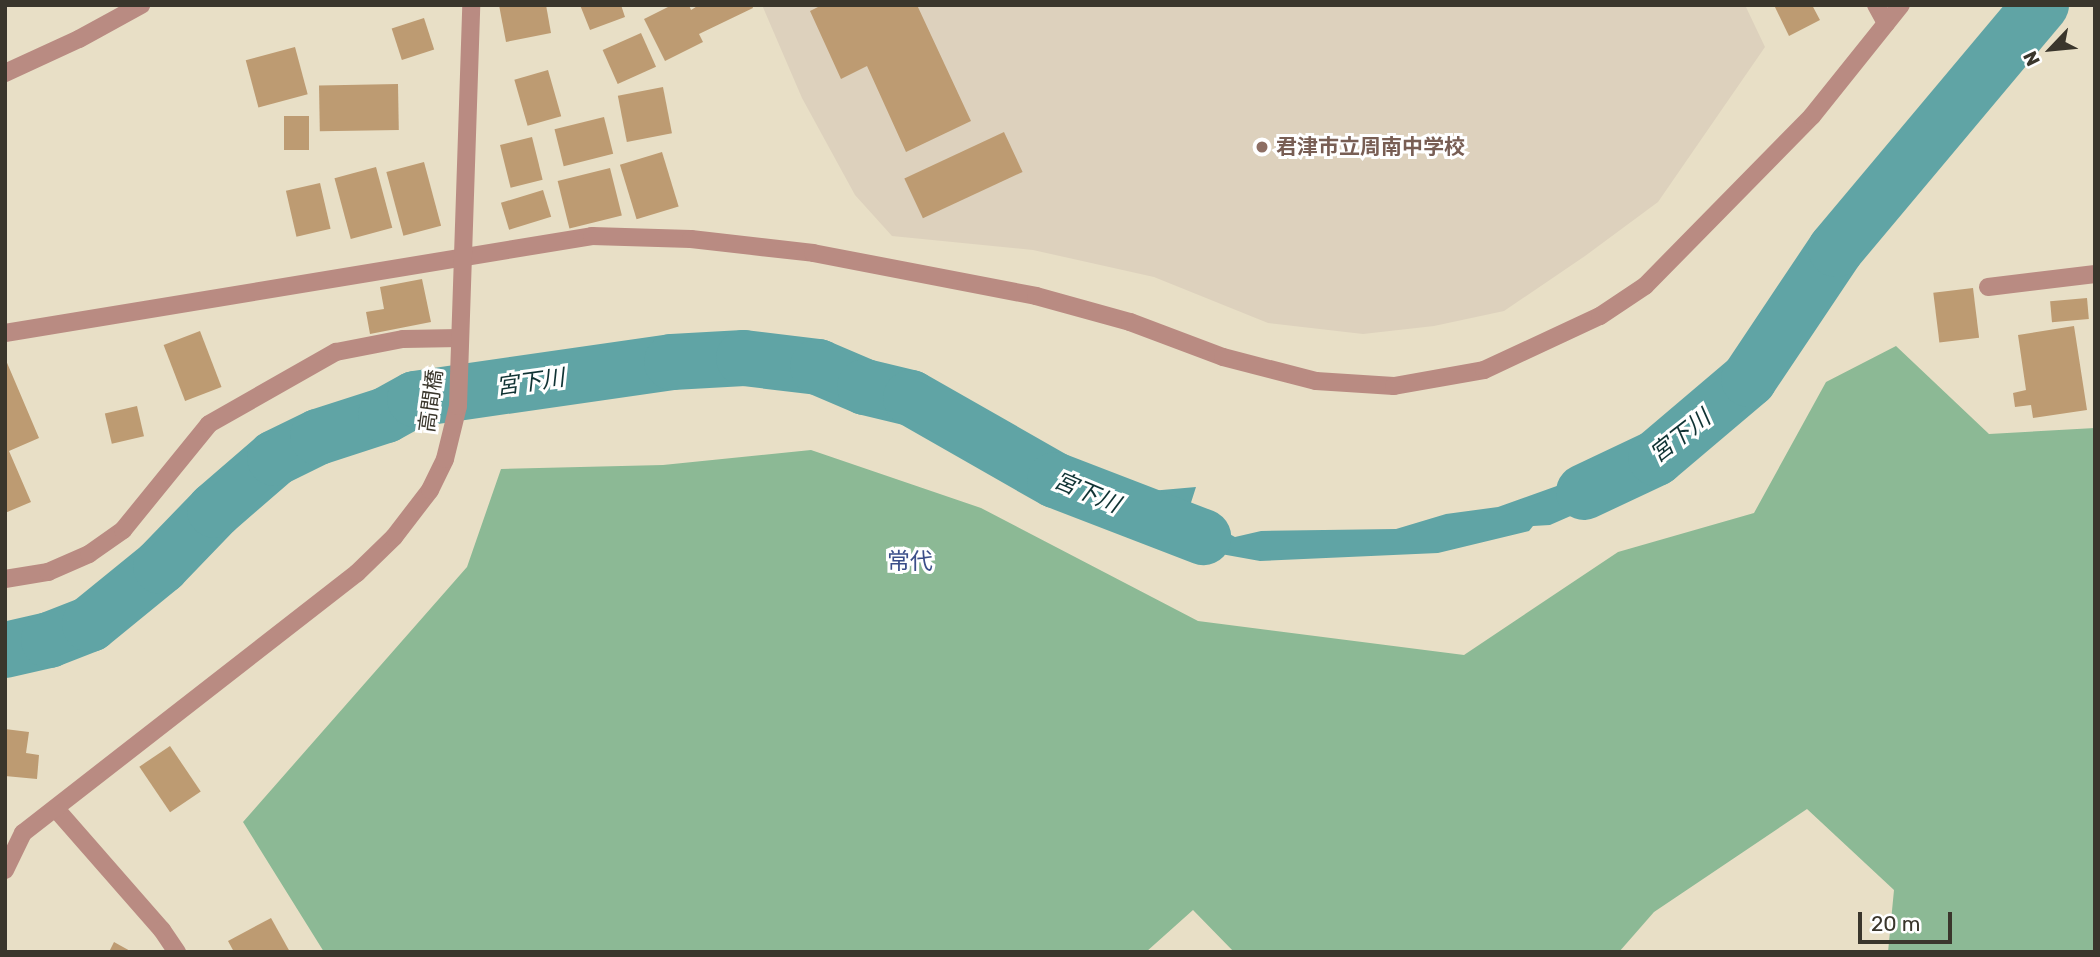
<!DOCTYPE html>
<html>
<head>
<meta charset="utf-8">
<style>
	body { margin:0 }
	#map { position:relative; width:2100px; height:957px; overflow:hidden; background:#e8dfc6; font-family:Rubik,"Noto Sans JP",sans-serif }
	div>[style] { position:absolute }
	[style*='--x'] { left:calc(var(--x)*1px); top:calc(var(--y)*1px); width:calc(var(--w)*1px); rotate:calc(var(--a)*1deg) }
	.education>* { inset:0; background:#ddd1bd }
	.forest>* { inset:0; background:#8cb995 }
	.water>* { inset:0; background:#60a4a5 }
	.river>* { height:56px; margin:-28px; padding:0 28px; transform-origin:28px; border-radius:28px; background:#60a4a5 }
	.building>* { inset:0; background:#bd9b72; transform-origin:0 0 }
	.minor>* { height:18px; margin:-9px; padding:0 9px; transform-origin:9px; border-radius:9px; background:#b98b82 }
	.dots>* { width:19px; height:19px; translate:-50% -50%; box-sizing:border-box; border:4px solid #fff; border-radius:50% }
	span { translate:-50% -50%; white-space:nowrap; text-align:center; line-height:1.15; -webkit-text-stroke:6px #fff; paint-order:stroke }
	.education-label { font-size:21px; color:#785e54; font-weight:700 }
	.left { translate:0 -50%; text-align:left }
	.street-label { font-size:21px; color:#3a362c }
	.water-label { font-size:23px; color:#103334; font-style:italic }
	.neighbourhood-label { font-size:23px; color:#3b4e89 }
	.frame { position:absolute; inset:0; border:7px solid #3a362c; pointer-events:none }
	.north { position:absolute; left:2016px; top:14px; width:70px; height:70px; -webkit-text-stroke:5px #fff; paint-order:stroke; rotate:244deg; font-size:19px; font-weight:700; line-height:28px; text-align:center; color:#3a362c }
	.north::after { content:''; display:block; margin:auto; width:24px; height:32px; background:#3a362c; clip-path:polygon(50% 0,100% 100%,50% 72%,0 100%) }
	.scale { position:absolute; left:1858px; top:912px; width:94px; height:32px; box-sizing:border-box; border:4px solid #3a362c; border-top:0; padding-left:9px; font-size:21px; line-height:24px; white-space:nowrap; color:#3a362c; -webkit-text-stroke:5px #fff; paint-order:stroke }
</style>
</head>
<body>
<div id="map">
	<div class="education">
		<i style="clip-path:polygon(762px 5px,1745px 5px,1765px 47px,1658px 202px,1585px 256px,1504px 311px,1434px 326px,1363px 334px,1268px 323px,1154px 277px,1033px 250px,892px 236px,855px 195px,802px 98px)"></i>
	</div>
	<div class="forest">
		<i style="clip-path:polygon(1896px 346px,1989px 434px,2095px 428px,2095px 952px,1888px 952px,1894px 890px,1807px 809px,1654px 912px,1619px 952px,1234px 952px,1193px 910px,1146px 952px,324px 952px,243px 822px,467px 567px,501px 469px,663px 465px,811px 450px,981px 508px,1198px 621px,1464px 655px,1618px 552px,1754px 513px,1826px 382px)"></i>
	</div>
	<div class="water">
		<i style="clip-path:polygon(425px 391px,418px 424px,369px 433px,324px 448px,260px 486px,247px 485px,239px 494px,233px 487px,232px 478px,271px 448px,309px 428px,382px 414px,391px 401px)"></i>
		<i style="clip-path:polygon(1649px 453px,1662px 476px,1550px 525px,1533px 526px,1529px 531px,1438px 553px,1260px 561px,1221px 554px,1178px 539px,1172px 545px,1154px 536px,1144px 538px,1126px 522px,1139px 492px,1196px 487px,1188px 512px,1235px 537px,1261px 531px,1396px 529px,1446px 514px,1498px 507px)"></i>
	</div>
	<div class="river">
		<i style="--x:1584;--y:492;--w:80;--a:-25.3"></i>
		<i style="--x:1656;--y:458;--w:122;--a:-40.3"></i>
		<i style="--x:1749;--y:379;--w:156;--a:-56.2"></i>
		<i style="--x:1836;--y:249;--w:319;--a:-50"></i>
		<i style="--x:5;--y:650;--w:45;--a:-12.8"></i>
		<i style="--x:49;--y:640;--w:44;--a:-21.3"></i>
		<i style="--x:90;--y:624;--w:92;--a:-39.2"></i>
		<i style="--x:161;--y:566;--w:78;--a:-46"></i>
		<i style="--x:215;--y:510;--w:79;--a:-40.9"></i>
		<i style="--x:275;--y:458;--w:48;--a:-26"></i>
		<i style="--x:318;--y:437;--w:71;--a:-17.9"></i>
		<i style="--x:386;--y:415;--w:33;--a:-29"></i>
		<i style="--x:415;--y:399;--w:260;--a:-8.2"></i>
		<i style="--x:672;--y:362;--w:72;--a:-3.2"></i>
		<i style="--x:744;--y:358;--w:75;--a:6.9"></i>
		<i style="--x:818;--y:367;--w:51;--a:23.1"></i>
		<i style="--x:865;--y:387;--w:47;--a:13.4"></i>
		<i style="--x:911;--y:398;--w:166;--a:29.7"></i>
		<i style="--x:1055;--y:480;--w:159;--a:21.1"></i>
	</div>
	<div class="building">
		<i style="clip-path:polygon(499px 5px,546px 5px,551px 33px,506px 42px)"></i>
		<i style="clip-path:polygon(580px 5px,621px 5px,625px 17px,590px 30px)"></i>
		<i style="clip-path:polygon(672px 5px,689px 5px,691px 10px,699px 5px,752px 5px,753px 8px,699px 34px,703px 42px,665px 61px,644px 19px)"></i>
		<i style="clip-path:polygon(822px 5px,917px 5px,971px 121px,906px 152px,867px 66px,841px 79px,810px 11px)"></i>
		<i style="clip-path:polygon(1774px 5px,1812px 5px,1820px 20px,1789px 36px)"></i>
		<i style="left:424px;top:18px;width:33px;height:34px;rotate:72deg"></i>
		<i style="left:641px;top:33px;width:37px;height:42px;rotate:66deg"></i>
		<i style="left:295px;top:47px;width:49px;height:51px;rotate:75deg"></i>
		<i style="left:548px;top:70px;width:48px;height:35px;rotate:74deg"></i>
		<i style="left:398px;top:84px;width:46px;height:79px;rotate:89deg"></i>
		<i style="left:663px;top:87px;width:47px;height:46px;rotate:79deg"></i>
		<i style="left:284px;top:116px;width:25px;height:34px"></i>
		<i style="left:604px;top:117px;width:38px;height:51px;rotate:76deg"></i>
		<i style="left:1004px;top:132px;width:44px;height:110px;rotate:65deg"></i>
		<i style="left:532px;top:137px;width:44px;height:33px;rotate:76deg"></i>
		<i style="left:662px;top:152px;width:57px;height:44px;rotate:73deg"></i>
		<i style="left:424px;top:162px;width:66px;height:39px;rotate:75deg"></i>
		<i style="left:376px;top:167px;width:63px;height:43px;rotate:75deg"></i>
		<i style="left:610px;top:168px;width:49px;height:54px;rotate:76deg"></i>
		<i style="left:320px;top:183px;width:47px;height:35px;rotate:77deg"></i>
		<i style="left:543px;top:190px;width:28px;height:44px;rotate:73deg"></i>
		<i style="clip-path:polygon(422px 279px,431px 322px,370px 334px,366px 312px,384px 309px,380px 287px)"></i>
		<i style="left:1973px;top:288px;width:50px;height:40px;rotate:83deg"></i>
		<i style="left:2087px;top:298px;width:21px;height:37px;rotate:85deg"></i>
		<i style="clip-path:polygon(2074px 326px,2087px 410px,2033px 418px,2031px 405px,2015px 407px,2013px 393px,2026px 390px,2018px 335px)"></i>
		<i style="left:200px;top:331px;width:60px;height:39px;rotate:69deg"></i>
		<i style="clip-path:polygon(5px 358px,39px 438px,9px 451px,31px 502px,5px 513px)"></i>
		<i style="left:137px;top:406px;width:31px;height:33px;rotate:77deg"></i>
		<i style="clip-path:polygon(5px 729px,29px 732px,26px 753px,39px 755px,37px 779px,5px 776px)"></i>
		<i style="left:170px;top:746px;width:55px;height:37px;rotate:56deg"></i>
		<i style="clip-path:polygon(271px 918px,290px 952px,234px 952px,228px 941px)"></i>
		<i style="clip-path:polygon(114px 942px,132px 952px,109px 952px)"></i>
	</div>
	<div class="minor">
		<i style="--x:1876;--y:5;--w:21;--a:61"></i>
		<i style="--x:5;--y:73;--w:81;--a:-24.7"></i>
		<i style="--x:79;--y:39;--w:71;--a:-28.7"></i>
		<i style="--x:1988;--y:287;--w:108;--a:-6.9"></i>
		<i style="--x:5;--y:333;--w:595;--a:-9.38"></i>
		<i style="--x:592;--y:236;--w:99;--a:1.7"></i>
		<i style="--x:691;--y:239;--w:123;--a:6.5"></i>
		<i style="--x:813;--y:253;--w:227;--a:10.9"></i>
		<i style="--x:1036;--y:296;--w:98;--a:15.5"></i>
		<i style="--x:1130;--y:322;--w:99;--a:20.6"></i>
		<i style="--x:1223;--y:357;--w:96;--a:14.5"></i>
		<i style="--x:1316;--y:381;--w:78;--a:3.7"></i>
		<i style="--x:1394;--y:386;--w:91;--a:-10.1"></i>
		<i style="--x:1484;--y:370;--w:128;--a:-25"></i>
		<i style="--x:1600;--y:316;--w:54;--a:-33.7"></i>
		<i style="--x:1645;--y:286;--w:238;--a:-45.5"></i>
		<i style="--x:1812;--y:116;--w:142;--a:-51.3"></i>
		<i style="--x:5;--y:579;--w:44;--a:-9.2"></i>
		<i style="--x:48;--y:572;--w:45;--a:-23.7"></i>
		<i style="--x:89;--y:554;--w:42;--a:-35.2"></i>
		<i style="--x:123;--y:530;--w:136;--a:-50.9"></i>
		<i style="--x:209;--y:424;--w:146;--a:-29.6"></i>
		<i style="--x:336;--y:352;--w:68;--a:-11"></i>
		<i style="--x:403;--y:339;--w:57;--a:-1"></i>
		<i style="--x:56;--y:809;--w:161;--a:48.8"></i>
		<i style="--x:162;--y:930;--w:27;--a:56"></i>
		<i style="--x:5;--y:870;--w:41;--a:-64.1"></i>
		<i style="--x:23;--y:833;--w:423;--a:-37.9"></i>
		<i style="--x:357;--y:573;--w:52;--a:-44.2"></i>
		<i style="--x:394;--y:537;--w:59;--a:-52.5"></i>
		<i style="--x:430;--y:490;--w:34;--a:-64"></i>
		<i style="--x:445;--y:459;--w:55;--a:-76.2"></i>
		<i style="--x:458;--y:406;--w:401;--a:-88.1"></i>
	</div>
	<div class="dots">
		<i style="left:1262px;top:147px;background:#8d6e63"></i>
	</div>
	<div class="education-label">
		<span class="left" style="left:1276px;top:147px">君津市立周南中学校</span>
	</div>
	<div class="street-label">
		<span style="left:431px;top:401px;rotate:-82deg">高間橋</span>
	</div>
	<div class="water-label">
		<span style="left:530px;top:382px;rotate:-8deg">宮下川</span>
		<span style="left:1680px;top:436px;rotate:-38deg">宮下川</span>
		<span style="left:1087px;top:492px;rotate:23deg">宮下川</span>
	</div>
	<div class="neighbourhood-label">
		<span style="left:910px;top:561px">常代</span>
	</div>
	<div class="frame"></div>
	<div class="north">N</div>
	<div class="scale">20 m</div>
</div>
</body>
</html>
